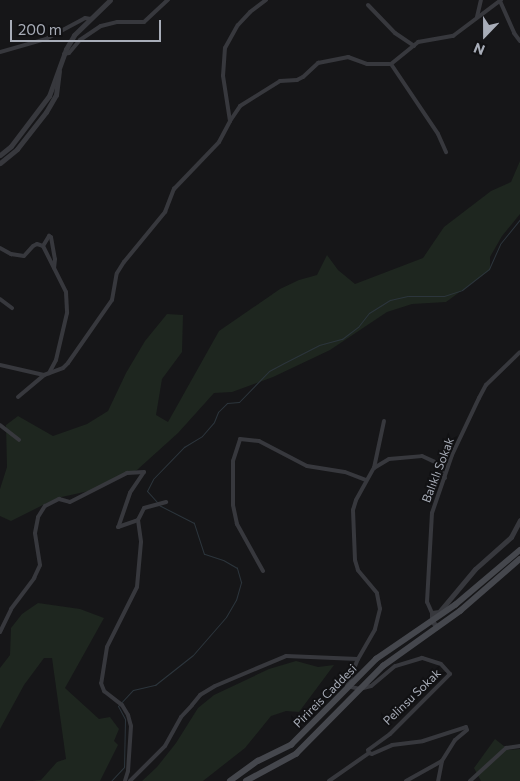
<!DOCTYPE html>
<html>
<head>
<meta charset="utf-8">
<style>
	body { margin:0 }
	#map { position:relative; width:520px; height:781px; overflow:hidden; background:#161618; font-family:Commissioner,sans-serif }
	div>[style] { position:absolute }
	[style*='--x'] { left:calc(var(--x)*1px); top:calc(var(--y)*1px); width:calc(var(--w)*1px); rotate:calc(var(--a)*1deg) }
	.green>* { inset:0; background:#1e261f }
	.stream>* { height:1px; margin:-0.5px; padding:0 0.5px; transform-origin:0.5px; border-radius:0.5px; background:#2c353c }
	.minor>* { height:4px; margin:-2px; padding:0 2px; transform-origin:2px; border-radius:2px; background:#37383d }
	.tertiary>* { height:5px; margin:-2.5px; padding:0 2.5px; transform-origin:2.5px; border-radius:2.5px; background:#37383d }
	.secondary>* { height:5.5px; margin:-2.75px; padding:0 2.75px; transform-origin:2.75px; border-radius:2.75px; background:#45474d }
	span { translate:-50% -50%; white-space:nowrap; text-align:center; line-height:1.15; -webkit-text-stroke:4px #111113; paint-order:stroke }
	.street-label { font-size:12px; color:#a8adb8 }
	.north { position:absolute; left:460px; top:10px; width:50px; height:50px; -webkit-text-stroke:4px #111113; paint-order:stroke; rotate:202deg; font-size:14px; font-weight:700; line-height:20px; text-align:center; color:#a8adb8 }
	.north::after { content:''; display:block; margin:auto; width:18px; height:22px; background:#a8adb8; clip-path:polygon(50% 0,100% 100%,50% 72%,0 100%) }
	.scale { position:absolute; left:10px; top:20px; width:151px; height:22px; box-sizing:border-box; border:2px solid #a8adb8; border-top:0; padding-left:6px; font-size:15px; line-height:18px; white-space:nowrap; color:#a8adb8; -webkit-text-stroke:4px #111113; paint-order:stroke }
</style>
</head>
<body>
<div id="map">
	<div class="green">
		<i style="clip-path:polygon(520px 161px,520px 214px,502px 236px,490px 257px,490px 270px,446px 302px,412px 304px,387px 312px,330px 350px,273px 377px,232px 392px,214px 393px,178px 433px,137px 470px,89px 491px,57px 498px,11px 521px,0 516px,0 489px,7px 467px,6px 425px,18px 416px,53px 436px,87px 424px,108px 411px,126px 373px,145px 341px,167px 314px,183px 315px,182px 352px,162px 379px,156px 415px,168px 422px,219px 331px,280px 289px,299px 280px,317px 275px,327px 255px,338px 270px,355px 284px,423px 258px,444px 227px,491px 191px,511px 182px)"></i>
		<i style="clip-path:polygon(38px 603px,80px 609px,104px 618px,65px 688px,99px 719px,110px 717px,119px 729px,114px 741px,118px 745px,100px 781px,32px 781px,41px 780px,57px 762px,66px 759px,52px 658px,44px 658px,24px 685px,0 729px,0 668px,10px 655px,11px 628px,22px 614px)"></i>
		<i style="clip-path:polygon(296px 661px,318px 667px,334px 665px,299px 712px,286px 711px,271px 716px,245px 748px,203px 781px,142px 781px,157px 767px,176px 743px,198px 708px,214px 695px,269px 669px)"></i>
		<i style="clip-path:polygon(495px 739px,509px 750px,520px 749px,520px 781px,481px 781px,474px 768px)"></i>
	</div>
	<div class="stream">
		<i style="--x:157;--y:502;--w:15;--a:-132"></i>
		<i style="--x:147;--y:491;--w:13;--a:-63"></i>
		<i style="--x:153;--y:479;--w:45;--a:-45.9"></i>
		<i style="--x:184;--y:447;--w:21;--a:-31"></i>
		<i style="--x:202;--y:436;--w:18;--a:-49"></i>
		<i style="--x:214;--y:422;--w:11;--a:-68"></i>
		<i style="--x:218;--y:412;--w:13;--a:-45"></i>
		<i style="--x:227;--y:403;--w:12;--a:-5"></i>
		<i style="--x:239;--y:402;--w:43;--a:-45.9"></i>
		<i style="--x:269;--y:371;--w:17;--a:-28"></i>
		<i style="--x:284;--y:363;--w:39;--a:-27"></i>
		<i style="--x:319;--y:345;--w:24;--a:-15"></i>
		<i style="--x:342;--y:339;--w:20;--a:-37"></i>
		<i style="--x:358;--y:327;--w:18;--a:-52"></i>
		<i style="--x:369;--y:313;--w:25;--a:-32"></i>
		<i style="--x:390;--y:300;--w:18;--a:-13"></i>
		<i style="--x:408;--y:296;--w:36;--a:0"></i>
		<i style="--x:444;--y:296;--w:19;--a:-18"></i>
		<i style="--x:462;--y:290;--w:34;--a:-38"></i>
		<i style="--x:489;--y:269;--w:27;--a:-66"></i>
		<i style="--x:500;--y:244;--w:32;--a:-51"></i>
		<i style="--x:111;--y:781;--w:19;--a:-47"></i>
		<i style="--x:124;--y:767;--w:48;--a:-88.8"></i>
		<i style="--x:125;--y:719;--w:15;--a:-118"></i>
		<i style="--x:118;--y:706;--w:22;--a:-47"></i>
		<i style="--x:133;--y:690;--w:23;--a:-13"></i>
		<i style="--x:155;--y:685;--w:48;--a:-38.3"></i>
		<i style="--x:193;--y:655;--w:50;--a:-49"></i>
		<i style="--x:226;--y:617;--w:20;--a:-60"></i>
		<i style="--x:236;--y:600;--w:19;--a:-74"></i>
		<i style="--x:241;--y:582;--w:15;--a:-106"></i>
		<i style="--x:237;--y:568;--w:16;--a:-150"></i>
		<i style="--x:223;--y:560;--w:20;--a:-162"></i>
		<i style="--x:204;--y:554;--w:33;--a:-108"></i>
		<i style="--x:194;--y:523;--w:39;--a:-153"></i>
	</div>
	<div class="minor">
		<i style="--x:500;--y:1;--w:35;--a:66"></i>
		<i style="--x:514;--y:33;--w:10;--a:53"></i>
		<i style="--x:368;--y:5;--w:39;--a:46"></i>
		<i style="--x:395;--y:33;--w:23;--a:34"></i>
		<i style="--x:477;--y:17;--w:17;--a:-77"></i>
		<i style="--x:0;--y:52;--w:48;--a:-15.8"></i>
		<i style="--x:46;--y:39;--w:44;--a:-28.3"></i>
		<i style="--x:85;--y:18;--w:6;--a:9"></i>
		<i style="--x:64;--y:54;--w:5;--a:-11"></i>
		<i style="--x:69;--y:53;--w:17;--a:-50"></i>
		<i style="--x:80;--y:40;--w:25;--a:-34"></i>
		<i style="--x:101;--y:26;--w:16;--a:-14"></i>
		<i style="--x:117;--y:22;--w:27;--a:0"></i>
		<i style="--x:144;--y:22;--w:33;--a:-43"></i>
		<i style="--x:391;--y:64;--w:84;--a:56.1"></i>
		<i style="--x:438;--y:134;--w:20;--a:66"></i>
		<i style="--x:230;--y:121;--w:46;--a:-98.8"></i>
		<i style="--x:223;--y:76;--w:28;--a:-86"></i>
		<i style="--x:225;--y:48;--w:26;--a:-61"></i>
		<i style="--x:238;--y:25;--w:18;--a:-47"></i>
		<i style="--x:250;--y:12;--w:20;--a:-37"></i>
		<i style="--x:43;--y:246;--w:12;--a:-59"></i>
		<i style="--x:49;--y:236;--w:2;--a:27"></i>
		<i style="--x:51;--y:237;--w:22;--a:80"></i>
		<i style="--x:55;--y:259;--w:9;--a:96"></i>
		<i style="--x:0;--y:248;--w:13;--a:29"></i>
		<i style="--x:11;--y:254;--w:13;--a:9"></i>
		<i style="--x:24;--y:256;--w:13;--a:-48"></i>
		<i style="--x:33;--y:246;--w:4;--a:-27"></i>
		<i style="--x:37;--y:244;--w:6;--a:18"></i>
		<i style="--x:43;--y:246;--w:51;--a:63.4"></i>
		<i style="--x:66;--y:292;--w:21;--a:87"></i>
		<i style="--x:67;--y:313;--w:48;--a:103.2"></i>
		<i style="--x:56;--y:360;--w:15;--a:118"></i>
		<i style="--x:0;--y:299;--w:15;--a:37"></i>
		<i style="--x:0;--y:365;--w:45;--a:12.8"></i>
		<i style="--x:18;--y:397;--w:34;--a:-40"></i>
		<i style="--x:44;--y:375;--w:20;--a:-20"></i>
		<i style="--x:63;--y:368;--w:7;--a:-45"></i>
		<i style="--x:68;--y:363;--w:77;--a:-55.1"></i>
		<i style="--x:112;--y:300;--w:27;--a:-80"></i>
		<i style="--x:117;--y:273;--w:13;--a:-58"></i>
		<i style="--x:124;--y:262;--w:65;--a:-50.6"></i>
		<i style="--x:165;--y:212;--w:25;--a:-69"></i>
		<i style="--x:174;--y:189;--w:65;--a:-46.2"></i>
		<i style="--x:219;--y:142;--w:24;--a:-62"></i>
		<i style="--x:230;--y:121;--w:18;--a:-56"></i>
		<i style="--x:240;--y:106;--w:47;--a:-32"></i>
		<i style="--x:280;--y:81;--w:17;--a:-3"></i>
		<i style="--x:297;--y:80;--w:7;--a:-27"></i>
		<i style="--x:303;--y:77;--w:21;--a:-43"></i>
		<i style="--x:318;--y:63;--w:31;--a:-11"></i>
		<i style="--x:348;--y:57;--w:20;--a:20"></i>
		<i style="--x:367;--y:64;--w:24;--a:0"></i>
		<i style="--x:391;--y:64;--w:35;--a:-39"></i>
		<i style="--x:418;--y:42;--w:36;--a:-10"></i>
		<i style="--x:453;--y:36;--w:60;--a:-36.9"></i>
		<i style="--x:0;--y:425;--w:24;--a:38"></i>
		<i style="--x:374;--y:468;--w:17;--a:-31"></i>
		<i style="--x:389;--y:459;--w:33;--a:-5"></i>
		<i style="--x:422;--y:456;--w:17;--a:25"></i>
		<i style="--x:437;--y:463;--w:17;--a:62"></i>
		<i style="--x:138;--y:520;--w:13;--a:-63"></i>
		<i style="--x:144;--y:508;--w:23;--a:-15"></i>
		<i style="--x:263;--y:571;--w:54;--a:-119"></i>
		<i style="--x:237;--y:524;--w:19;--a:-102"></i>
		<i style="--x:233;--y:505;--w:44;--a:-90"></i>
		<i style="--x:233;--y:461;--w:23;--a:-72"></i>
		<i style="--x:240;--y:439;--w:19;--a:6"></i>
		<i style="--x:259;--y:441;--w:54;--a:27.5"></i>
		<i style="--x:307;--y:466;--w:38;--a:9"></i>
		<i style="--x:345;--y:472;--w:22;--a:21"></i>
		<i style="--x:432;--y:613;--w:12;--a:-114"></i>
		<i style="--x:427;--y:602;--w:89;--a:-86.8"></i>
		<i style="--x:432;--y:513;--w:61;--a:-71"></i>
		<i style="--x:452;--y:455;--w:63;--a:-64.7"></i>
		<i style="--x:479;--y:398;--w:15;--a:-62"></i>
		<i style="--x:486;--y:385;--w:47;--a:-44.1"></i>
		<i style="--x:0;--y:632;--w:25;--a:-64"></i>
		<i style="--x:11;--y:609;--w:39;--a:-53"></i>
		<i style="--x:34;--y:578;--w:14;--a:-65"></i>
		<i style="--x:40;--y:565;--w:32;--a:-99"></i>
		<i style="--x:35;--y:533;--w:16;--a:-79"></i>
		<i style="--x:38;--y:517;--w:13;--a:-58"></i>
		<i style="--x:45;--y:506;--w:16;--a:-27"></i>
		<i style="--x:59;--y:499;--w:11;--a:15"></i>
		<i style="--x:70;--y:502;--w:64;--a:-27"></i>
		<i style="--x:127;--y:473;--w:17;--a:-3"></i>
		<i style="--x:144;--y:472;--w:25;--a:124"></i>
		<i style="--x:130;--y:493;--w:36;--a:109"></i>
		<i style="--x:118;--y:527;--w:21;--a:-19"></i>
		<i style="--x:138;--y:520;--w:22;--a:82"></i>
		<i style="--x:141;--y:542;--w:45;--a:95.1"></i>
		<i style="--x:137;--y:587;--w:67;--a:116.6"></i>
		<i style="--x:107;--y:647;--w:36;--a:99"></i>
		<i style="--x:101;--y:683;--w:9;--a:69"></i>
		<i style="--x:104;--y:691;--w:23;--a:38"></i>
		<i style="--x:122;--y:705;--w:12;--a:59"></i>
		<i style="--x:128;--y:715;--w:11;--a:75"></i>
		<i style="--x:131;--y:726;--w:45;--a:93.8"></i>
		<i style="--x:128;--y:771;--w:10;--a:107"></i>
		<i style="--x:369;--y:753;--w:3;--a:-108"></i>
		<i style="--x:368;--y:750;--w:27;--a:-36"></i>
		<i style="--x:390;--y:734;--w:85;--a:-45"></i>
		<i style="--x:450;--y:674;--w:13;--a:-132"></i>
		<i style="--x:441;--y:664;--w:20;--a:-162"></i>
		<i style="--x:422;--y:658;--w:28;--a:163"></i>
		<i style="--x:395;--y:666;--w:31;--a:140"></i>
		<i style="--x:371;--y:686;--w:11;--a:165"></i>
		<i style="--x:360;--y:689;--w:13;--a:-167"></i>
		<i style="--x:347;--y:686;--w:29;--a:-68"></i>
		<i style="--x:358;--y:659;--w:34;--a:-60"></i>
		<i style="--x:375;--y:629;--w:21;--a:-76"></i>
		<i style="--x:380;--y:609;--w:16;--a:-101"></i>
		<i style="--x:377;--y:593;--w:30;--a:-130"></i>
		<i style="--x:358;--y:570;--w:10;--a:-107"></i>
		<i style="--x:355;--y:560;--w:50;--a:-92.3"></i>
		<i style="--x:353;--y:510;--w:10;--a:-73"></i>
		<i style="--x:356;--y:500;--w:37;--a:-61"></i>
		<i style="--x:374;--y:468;--w:48;--a:-78"></i>
		<i style="--x:130;--y:781;--w:49;--a:-45"></i>
		<i style="--x:165;--y:746;--w:33;--a:-61"></i>
		<i style="--x:181;--y:717;--w:16;--a:-47"></i>
		<i style="--x:192;--y:705;--w:13;--a:-51"></i>
		<i style="--x:200;--y:695;--w:17;--a:-31"></i>
		<i style="--x:215;--y:686;--w:77;--a:-22.9"></i>
		<i style="--x:286;--y:656;--w:72;--a:2.4"></i>
		<i style="--x:329;--y:781;--w:49;--a:-35"></i>
		<i style="--x:369;--y:753;--w:3;--a:18"></i>
		<i style="--x:372;--y:754;--w:22;--a:-24"></i>
		<i style="--x:392;--y:745;--w:31;--a:-7"></i>
		<i style="--x:423;--y:741;--w:45;--a:-18"></i>
		<i style="--x:466;--y:727;--w:3;--a:72"></i>
		<i style="--x:467;--y:730;--w:16;--a:140"></i>
		<i style="--x:455;--y:740;--w:25;--a:122"></i>
		<i style="--x:442;--y:761;--w:20;--a:101"></i>
		<i style="--x:406;--y:781;--w:41;--a:-29.1"></i>
		<i style="--x:470;--y:781;--w:49;--a:-42.5"></i>
		<i style="--x:506;--y:748;--w:14;--a:-8"></i>
	</div>
	<div class="tertiary">
		<i style="--x:0;--y:155;--w:14;--a:-39"></i>
		<i style="--x:11;--y:146;--w:63;--a:-52.8"></i>
		<i style="--x:49;--y:96;--w:50;--a:-70.1"></i>
		<i style="--x:66;--y:49;--w:16;--a:-60"></i>
		<i style="--x:74;--y:35;--w:50;--a:-44.2"></i>
		<i style="--x:0;--y:163;--w:22;--a:-39"></i>
		<i style="--x:17;--y:149;--w:47;--a:-51.9"></i>
		<i style="--x:46;--y:112;--w:20;--a:-60"></i>
		<i style="--x:56;--y:95;--w:24;--a:-83"></i>
		<i style="--x:437;--y:627;--w:8;--a:-130"></i>
		<i style="--x:432;--y:621;--w:8;--a:-90"></i>
		<i style="--x:432;--y:613;--w:7;--a:-8"></i>
		<i style="--x:439;--y:612;--w:56;--a:-50.1"></i>
		<i style="--x:475;--y:569;--w:48;--a:-41.6"></i>
		<i style="--x:511;--y:537;--w:19;--a:-62"></i>
	</div>
	<div class="secondary">
		<i style="--x:230;--y:781;--w:34;--a:-36"></i>
		<i style="--x:258;--y:761;--w:37;--a:-26"></i>
		<i style="--x:291;--y:745;--w:121;--a:-45.3"></i>
		<i style="--x:376;--y:659;--w:96;--a:-34.4"></i>
		<i style="--x:455;--y:605;--w:85;--a:-40.2"></i>
		<i style="--x:246;--y:781;--w:57;--a:-28.4"></i>
		<i style="--x:296;--y:754;--w:124;--a:-45.3"></i>
		<i style="--x:383;--y:666;--w:95;--a:-35.5"></i>
		<i style="--x:460;--y:611;--w:79;--a:-40.9"></i>
	</div>
	<div class="street-label">
		<span style="left:438px;top:470px;rotate:-69deg">Balıklı Sokak</span>
		<span style="left:325px;top:696px;rotate:-45deg">Pirireis Caddesi</span>
		<span style="left:412px;top:697px;rotate:-44deg">Pelinsu Sokak</span>
	</div>
	<div class="north">N</div>
	<div class="scale">200 m</div>
</div>
</body>
</html>
